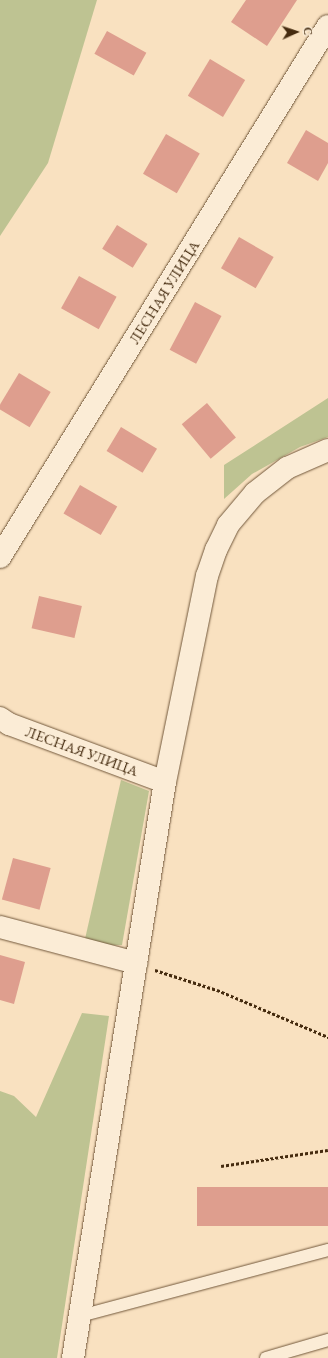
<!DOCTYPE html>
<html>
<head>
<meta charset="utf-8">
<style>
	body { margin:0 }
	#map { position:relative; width:328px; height:1358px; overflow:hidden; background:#f9e1c0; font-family:"EB Garamond",serif }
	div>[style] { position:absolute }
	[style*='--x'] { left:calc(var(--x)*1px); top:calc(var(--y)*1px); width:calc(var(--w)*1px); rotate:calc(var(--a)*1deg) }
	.green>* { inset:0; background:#bec392 }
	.building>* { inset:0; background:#de9e8e; transform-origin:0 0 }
	.path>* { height:2.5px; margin-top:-1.25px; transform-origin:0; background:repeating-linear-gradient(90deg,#452b0f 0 3px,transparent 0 5px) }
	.roads { filter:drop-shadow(0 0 1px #72583b) drop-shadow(0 0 1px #72583b) }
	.service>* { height:12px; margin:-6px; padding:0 6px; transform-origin:6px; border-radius:6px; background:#fbecd6 }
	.minor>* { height:22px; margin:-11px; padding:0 11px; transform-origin:11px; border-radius:11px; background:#fbecd6 }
	.tertiary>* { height:22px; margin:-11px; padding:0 11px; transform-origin:11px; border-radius:11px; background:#fbecd6 }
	span { translate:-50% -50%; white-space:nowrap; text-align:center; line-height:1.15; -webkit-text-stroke:4px #fbecd6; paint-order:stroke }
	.street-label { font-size:15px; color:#452b0f }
	.north { position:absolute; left:276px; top:12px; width:40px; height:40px; -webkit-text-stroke:3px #fbecd6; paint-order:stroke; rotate:87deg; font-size:11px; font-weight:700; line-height:16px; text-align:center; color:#452b0f }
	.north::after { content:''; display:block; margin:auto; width:14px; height:18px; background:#452b0f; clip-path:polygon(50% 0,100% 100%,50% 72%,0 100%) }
</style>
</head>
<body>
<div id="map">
	<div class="green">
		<i style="clip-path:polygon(0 0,97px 0,48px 163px,0 236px)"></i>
		<i style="clip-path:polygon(328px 398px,328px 437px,300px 447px,252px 474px,224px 499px,224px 465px)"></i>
		<i style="clip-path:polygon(121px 780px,149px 791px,122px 945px,98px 946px,85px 939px)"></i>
		<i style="clip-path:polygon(82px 1013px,109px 1016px,57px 1358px,0 1358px,0 1091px,14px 1096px,36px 1117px)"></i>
	</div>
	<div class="building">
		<i style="clip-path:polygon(246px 0,297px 0,267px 46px,231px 22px)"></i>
		<i style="left:107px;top:31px;width:45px;height:26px;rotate:29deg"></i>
		<i style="left:210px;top:59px;width:41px;height:43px;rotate:31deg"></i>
		<i style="clip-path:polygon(306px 130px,328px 143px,328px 163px,318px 181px,287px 163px)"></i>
		<i style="left:166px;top:134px;width:39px;height:46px;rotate:30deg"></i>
		<i style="left:117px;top:225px;width:36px;height:28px;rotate:32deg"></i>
		<i style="left:239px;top:237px;width:40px;height:36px;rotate:30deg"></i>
		<i style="left:79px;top:276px;width:43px;height:37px;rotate:29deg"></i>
		<i style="left:195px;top:302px;width:30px;height:54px;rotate:28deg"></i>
		<i style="left:19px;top:373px;width:37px;height:41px;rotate:31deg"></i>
		<i style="left:207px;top:403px;width:45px;height:33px;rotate:50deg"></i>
		<i style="left:121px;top:427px;width:42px;height:28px;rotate:31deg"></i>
		<i style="left:80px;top:485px;width:43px;height:33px;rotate:30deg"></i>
		<i style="left:39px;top:596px;width:44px;height:33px;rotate:13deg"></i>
		<i style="left:13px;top:858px;width:39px;height:43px;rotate:15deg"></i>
		<i style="clip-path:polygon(0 955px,25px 962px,14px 1004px,0 1000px)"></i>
		<i style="left:328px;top:1187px;width:39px;height:131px;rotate:90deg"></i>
	</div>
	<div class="path">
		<i style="--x:155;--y:970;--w:65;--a:17.9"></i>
		<i style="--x:217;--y:990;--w:121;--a:22.9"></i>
		<i style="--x:221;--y:1166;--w:108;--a:-8.5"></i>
	</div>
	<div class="roads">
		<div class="service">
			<i style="--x:80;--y:1316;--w:257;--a:-14.9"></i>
			<i style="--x:266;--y:1358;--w:65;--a:-16.2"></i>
		</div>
		<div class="minor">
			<i style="--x:0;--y:557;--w:624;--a:-58.3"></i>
			<i style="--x:0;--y:718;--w:11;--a:34"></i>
			<i style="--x:9;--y:724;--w:166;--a:20.4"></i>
			<i style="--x:0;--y:927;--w:141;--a:14.8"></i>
		</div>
		<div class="tertiary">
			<i style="--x:73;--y:1358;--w:583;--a:-80.93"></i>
			<i style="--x:165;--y:782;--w:210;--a:-78.5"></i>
			<i style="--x:207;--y:576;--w:28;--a:-71"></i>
			<i style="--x:216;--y:550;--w:28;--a:-64"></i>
			<i style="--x:228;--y:525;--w:42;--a:-49.8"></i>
			<i style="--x:255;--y:493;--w:41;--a:-38"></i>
			<i style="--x:287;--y:468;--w:45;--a:-23.7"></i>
		</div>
	</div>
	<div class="street-label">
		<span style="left:164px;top:292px;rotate:-58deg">ЛЕСНАЯ УЛИЦА</span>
		<span style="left:82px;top:751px;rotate:20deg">ЛЕСНАЯ УЛИЦА</span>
	</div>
	<div class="north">С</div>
</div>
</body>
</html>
